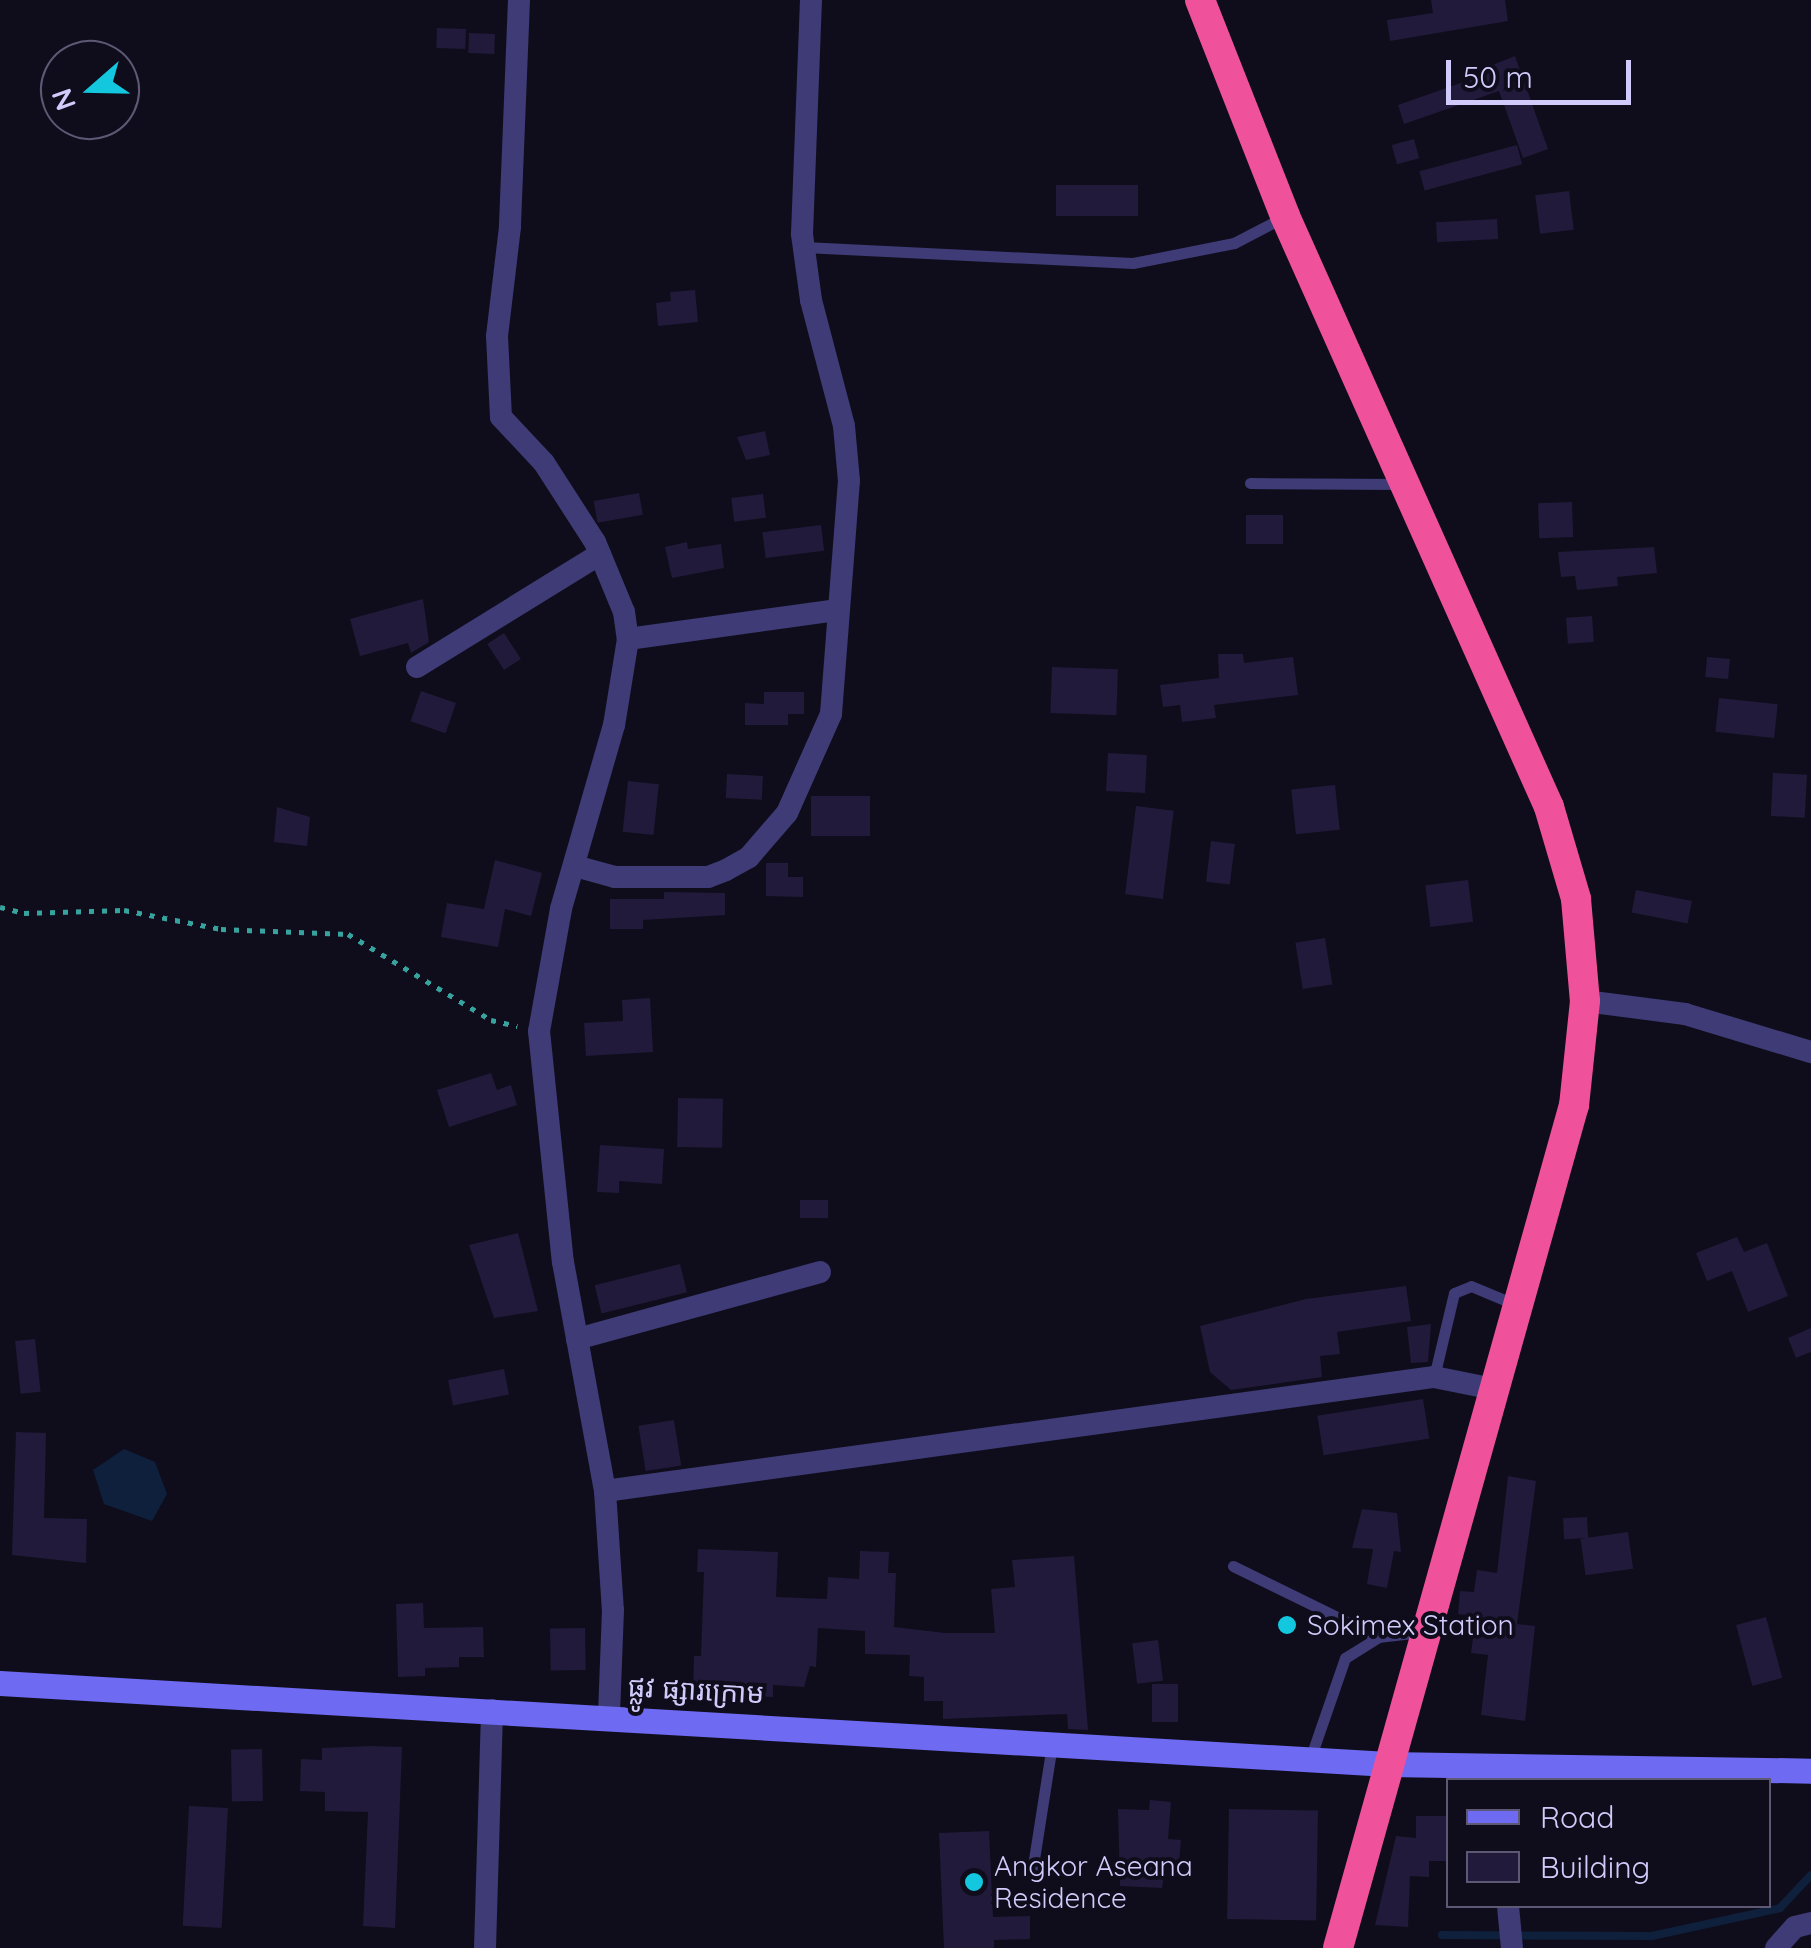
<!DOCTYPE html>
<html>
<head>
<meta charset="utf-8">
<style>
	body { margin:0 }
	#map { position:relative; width:1811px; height:1948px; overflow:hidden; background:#0f0d1b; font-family:Quicksand,"Noto Sans Khmer",sans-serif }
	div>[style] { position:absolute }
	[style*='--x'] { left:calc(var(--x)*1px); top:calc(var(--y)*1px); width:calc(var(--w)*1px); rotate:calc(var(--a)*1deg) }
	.water>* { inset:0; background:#0f203d }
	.stream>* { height:8px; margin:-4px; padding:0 4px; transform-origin:4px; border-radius:4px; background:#0f203d }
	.building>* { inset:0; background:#211a3a; transform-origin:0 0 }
	.path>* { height:5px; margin-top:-2.5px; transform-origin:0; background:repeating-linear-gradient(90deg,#37a39e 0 5px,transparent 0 13px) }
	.lane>* { height:11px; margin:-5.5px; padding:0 5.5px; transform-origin:5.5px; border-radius:5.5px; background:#3e3b76 }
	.street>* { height:22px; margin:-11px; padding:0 11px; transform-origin:11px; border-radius:11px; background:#3e3b76 }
	.secondary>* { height:25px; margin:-12.5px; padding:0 12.5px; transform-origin:12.5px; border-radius:12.5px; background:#6f6af2 }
	.highway>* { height:30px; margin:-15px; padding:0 15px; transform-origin:15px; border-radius:15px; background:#f0519b }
	.dots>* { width:28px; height:28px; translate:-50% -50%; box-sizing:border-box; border:5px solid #0f0d1b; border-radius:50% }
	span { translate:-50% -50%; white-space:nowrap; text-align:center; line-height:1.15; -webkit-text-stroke:8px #0f0d1b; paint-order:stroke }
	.poi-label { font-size:28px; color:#d1cbfb }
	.left { translate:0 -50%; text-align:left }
	.street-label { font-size:28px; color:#d1cbfb }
	.legend { position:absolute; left:1446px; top:1778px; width:325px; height:130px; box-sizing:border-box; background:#0f0d1b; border:2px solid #5d5975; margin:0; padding:12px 18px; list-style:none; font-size:30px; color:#d1cbfb }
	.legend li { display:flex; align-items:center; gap:20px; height:50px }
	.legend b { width:50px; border:2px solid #5d5975 }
	.north { position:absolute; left:40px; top:40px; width:100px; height:100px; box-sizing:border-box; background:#0f0d1b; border:2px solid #5d5975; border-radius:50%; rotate:250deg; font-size:28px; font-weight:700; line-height:40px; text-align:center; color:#d1cbfb }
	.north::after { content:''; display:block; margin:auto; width:35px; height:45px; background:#13c8de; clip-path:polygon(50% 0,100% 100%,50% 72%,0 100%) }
	.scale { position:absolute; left:1446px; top:60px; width:185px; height:45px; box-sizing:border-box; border:5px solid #d1cbfb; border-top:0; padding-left:12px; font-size:30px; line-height:35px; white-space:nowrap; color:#d1cbfb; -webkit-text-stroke:8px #0f0d1b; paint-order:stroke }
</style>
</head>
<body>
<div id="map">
	<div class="water">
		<i style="clip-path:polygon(124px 1449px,155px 1462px,167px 1494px,152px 1521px,104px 1504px,93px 1470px)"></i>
	</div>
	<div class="stream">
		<i style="--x:1442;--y:1935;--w:210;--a:0.3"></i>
		<i style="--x:1652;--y:1936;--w:131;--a:-12.3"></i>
		<i style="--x:1780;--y:1908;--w:45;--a:-46.8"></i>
	</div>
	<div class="building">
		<i style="clip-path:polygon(1431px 0,1505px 0,1508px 21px,1390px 41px,1387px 20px,1433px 13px)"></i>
		<i style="left:437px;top:28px;width:29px;height:20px;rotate:2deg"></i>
		<i style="left:469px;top:33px;width:26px;height:20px;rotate:2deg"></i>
		<i style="clip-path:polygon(1515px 56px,1548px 149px,1523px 158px,1499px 91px,1404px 124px,1398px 105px,1492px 72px,1490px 66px)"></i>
		<i style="left:1414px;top:139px;width:20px;height:23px;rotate:75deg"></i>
		<i style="left:1517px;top:145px;width:20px;height:101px;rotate:75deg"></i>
		<i style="left:1138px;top:185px;width:31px;height:82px;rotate:90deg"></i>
		<i style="left:1569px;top:191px;width:39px;height:34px;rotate:83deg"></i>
		<i style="left:1497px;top:219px;width:20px;height:61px;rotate:87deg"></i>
		<i style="clip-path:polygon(695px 290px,698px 322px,658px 326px,656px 303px,671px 301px,670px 292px)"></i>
		<i style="clip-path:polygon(765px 431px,770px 455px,746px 460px,737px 437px)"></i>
		<i style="left:639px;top:493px;width:22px;height:46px;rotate:80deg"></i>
		<i style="left:763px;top:494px;width:24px;height:32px;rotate:83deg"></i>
		<i style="left:1572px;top:502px;width:35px;height:34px;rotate:88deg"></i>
		<i style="left:1246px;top:515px;width:37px;height:29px"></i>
		<i style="left:821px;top:525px;width:26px;height:59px;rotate:83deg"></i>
		<i style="clip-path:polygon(687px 542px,688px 549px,721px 544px,724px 568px,672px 578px,665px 547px)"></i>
		<i style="clip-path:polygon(1654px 547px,1657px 573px,1617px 577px,1618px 586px,1577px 590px,1575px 576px,1561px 577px,1558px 552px)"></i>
		<i style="clip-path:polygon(423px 599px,429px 642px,411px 653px,408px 643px,360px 656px,350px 619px)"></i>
		<i style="left:1592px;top:616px;width:26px;height:26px;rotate:86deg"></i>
		<i style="left:504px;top:633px;width:31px;height:20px;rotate:57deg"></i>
		<i style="clip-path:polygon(1218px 654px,1243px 654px,1244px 663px,1293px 657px,1298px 695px,1214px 705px,1216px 718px,1182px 722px,1180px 705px,1163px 707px,1160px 685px,1219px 678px)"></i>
		<i style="left:1707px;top:657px;width:23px;height:20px;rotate:5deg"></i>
		<i style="left:1052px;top:667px;width:66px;height:46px;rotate:2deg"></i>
		<i style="left:421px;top:691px;width:37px;height:32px;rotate:19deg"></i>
		<i style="clip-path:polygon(764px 692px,804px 692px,804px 714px,788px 714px,788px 725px,745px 725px,745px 703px,764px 704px)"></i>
		<i style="left:1719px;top:698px;width:59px;height:34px;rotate:6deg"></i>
		<i style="left:1108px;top:753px;width:39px;height:38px;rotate:3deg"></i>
		<i style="left:1773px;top:773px;width:34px;height:43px;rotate:3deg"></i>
		<i style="left:727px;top:774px;width:36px;height:24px;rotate:3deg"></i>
		<i style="left:628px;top:781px;width:31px;height:51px;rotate:6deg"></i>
		<i style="left:1335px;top:785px;width:45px;height:44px;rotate:84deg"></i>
		<i style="left:811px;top:796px;width:59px;height:40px"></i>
		<i style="left:1136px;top:806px;width:38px;height:89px;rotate:7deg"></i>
		<i style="clip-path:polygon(277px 807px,310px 817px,307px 846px,274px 842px)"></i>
		<i style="left:1211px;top:841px;width:24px;height:41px;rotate:7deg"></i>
		<i style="clip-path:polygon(495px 860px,542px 873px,531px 916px,505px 909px,498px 947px,441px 937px,447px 903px,484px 909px)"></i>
		<i style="clip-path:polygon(766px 863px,788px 863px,788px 877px,803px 877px,803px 897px,766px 896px)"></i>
		<i style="left:1468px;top:880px;width:42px;height:43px;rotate:83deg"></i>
		<i style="left:1636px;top:890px;width:57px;height:23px;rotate:11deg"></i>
		<i style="clip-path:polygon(664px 892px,725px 893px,725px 915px,643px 920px,643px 929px,610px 929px,610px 899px,664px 899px)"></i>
		<i style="left:1325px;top:938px;width:47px;height:30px;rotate:81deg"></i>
		<i style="clip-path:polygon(650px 998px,653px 1052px,586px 1056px,584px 1023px,623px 1021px,622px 1000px)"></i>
		<i style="clip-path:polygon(491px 1073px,497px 1090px,511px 1085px,517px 1105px,449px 1127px,437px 1090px)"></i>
		<i style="left:678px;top:1098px;width:45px;height:49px;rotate:1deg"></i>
		<i style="clip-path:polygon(600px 1145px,664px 1149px,662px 1184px,619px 1181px,619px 1193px,597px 1192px)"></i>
		<i style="left:800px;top:1200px;width:28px;height:18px"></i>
		<i style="clip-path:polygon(518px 1233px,538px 1311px,494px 1318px,469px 1245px)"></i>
		<i style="clip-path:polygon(1737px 1237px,1744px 1252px,1767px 1243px,1788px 1296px,1748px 1312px,1732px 1271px,1707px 1281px,1696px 1253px)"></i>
		<i style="left:680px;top:1264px;width:29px;height:88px;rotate:76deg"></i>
		<i style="clip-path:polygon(1406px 1286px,1411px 1321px,1337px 1332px,1340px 1354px,1320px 1356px,1322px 1377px,1231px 1390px,1210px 1372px,1200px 1326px,1306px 1299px)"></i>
		<i style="clip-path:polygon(1431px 1324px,1428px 1362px,1411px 1363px,1407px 1327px)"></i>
		<i style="clip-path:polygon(1811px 1328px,1811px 1352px,1796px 1358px,1788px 1338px)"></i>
		<i style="left:35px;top:1339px;width:53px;height:20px;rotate:84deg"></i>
		<i style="left:504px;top:1369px;width:26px;height:57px;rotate:79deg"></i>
		<i style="left:1423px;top:1399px;width:40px;height:107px;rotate:81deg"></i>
		<i style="left:674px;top:1420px;width:46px;height:36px;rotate:81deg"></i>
		<i style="clip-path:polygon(16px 1432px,46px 1433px,44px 1518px,87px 1519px,86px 1563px,12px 1555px)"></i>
		<i style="clip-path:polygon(1508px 1476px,1536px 1481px,1517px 1624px,1535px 1626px,1525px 1721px,1481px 1715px,1488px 1655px,1471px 1653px,1476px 1616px,1458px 1614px,1460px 1591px,1474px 1592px,1477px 1570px,1497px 1573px)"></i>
		<i style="clip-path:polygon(1362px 1509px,1397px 1513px,1401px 1552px,1394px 1551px,1387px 1588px,1367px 1584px,1373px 1549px,1352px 1548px)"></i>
		<i style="left:1587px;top:1517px;width:21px;height:24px;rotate:87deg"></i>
		<i style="left:1628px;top:1532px;width:37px;height:48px;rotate:82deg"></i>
		<i style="clip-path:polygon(698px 1549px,778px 1552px,776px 1597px,827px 1599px,828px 1577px,859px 1579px,860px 1551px,889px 1552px,888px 1573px,896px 1573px,894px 1627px,945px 1633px,995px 1633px,991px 1589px,1015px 1587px,1012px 1560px,1074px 1556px,1088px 1730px,1068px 1729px,1067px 1714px,943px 1719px,943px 1701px,924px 1701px,924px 1677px,909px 1676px,910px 1655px,865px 1654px,865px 1631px,818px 1628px,816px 1667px,810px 1666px,804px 1687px,773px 1685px,773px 1697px,693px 1693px,694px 1656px,701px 1656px,704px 1572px,697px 1572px)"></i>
		<i style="clip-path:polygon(423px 1603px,424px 1628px,483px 1627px,484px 1657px,459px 1657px,459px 1667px,425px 1668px,425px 1676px,398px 1677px,396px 1604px)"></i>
		<i style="left:1766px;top:1617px;width:63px;height:31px;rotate:75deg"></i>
		<i style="left:585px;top:1628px;width:42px;height:35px;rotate:89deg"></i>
		<i style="left:1158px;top:1640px;width:41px;height:26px;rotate:83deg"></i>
		<i style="left:1152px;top:1684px;width:26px;height:38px"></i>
		<i style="clip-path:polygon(370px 1746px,402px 1747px,395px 1928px,363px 1926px,368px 1812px,325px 1811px,325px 1792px,300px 1791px,301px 1759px,322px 1760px,322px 1748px)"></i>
		<i style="left:262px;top:1749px;width:52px;height:31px;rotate:89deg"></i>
		<i style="clip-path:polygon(1150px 1800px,1171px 1802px,1168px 1839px,1181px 1840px,1179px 1863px,1166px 1862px,1162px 1888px,1120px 1886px,1118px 1809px,1149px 1810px)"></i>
		<i style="left:189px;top:1806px;width:39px;height:120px;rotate:3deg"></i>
		<i style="left:1229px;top:1809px;width:89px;height:110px;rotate:1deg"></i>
		<i style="clip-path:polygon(1416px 1816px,1448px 1816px,1448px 1861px,1429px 1861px,1429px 1877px,1410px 1876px,1408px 1927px,1375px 1925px,1396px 1836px,1416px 1838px)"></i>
		<i style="clip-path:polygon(989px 1831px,993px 1917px,1030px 1916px,1030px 1939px,994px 1940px,994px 1948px,944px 1948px,939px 1833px)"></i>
	</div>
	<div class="path">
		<i style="--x:0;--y:907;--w:25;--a:14"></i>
		<i style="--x:24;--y:913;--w:100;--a:-1.7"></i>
		<i style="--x:124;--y:910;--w:99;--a:11.1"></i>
		<i style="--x:221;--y:929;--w:127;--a:2.3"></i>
		<i style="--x:348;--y:934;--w:167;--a:31"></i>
		<i style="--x:491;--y:1020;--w:27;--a:13"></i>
	</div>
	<div class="lane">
		<i style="--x:804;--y:247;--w:329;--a:2.8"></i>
		<i style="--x:1133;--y:263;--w:103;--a:-11.2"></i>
		<i style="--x:1234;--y:243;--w:54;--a:-27.5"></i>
		<i style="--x:1250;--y:483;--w:151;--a:0.4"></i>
		<i style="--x:1434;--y:1377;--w:86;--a:-76.6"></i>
		<i style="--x:1454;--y:1293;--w:18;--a:-22"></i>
		<i style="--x:1471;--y:1286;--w:47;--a:22.7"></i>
		<i style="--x:1233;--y:1566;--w:161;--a:26.1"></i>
		<i style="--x:1310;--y:1759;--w:107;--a:-70.9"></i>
		<i style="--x:1345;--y:1658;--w:39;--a:-32"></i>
		<i style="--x:1378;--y:1637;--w:43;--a:-6.6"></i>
		<i style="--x:1032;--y:1872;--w:129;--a:-81.1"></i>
	</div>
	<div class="street">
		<i style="--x:519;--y:0;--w:227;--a:92.3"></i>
		<i style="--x:510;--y:227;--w:110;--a:96.8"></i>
		<i style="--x:497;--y:336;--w:81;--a:87.2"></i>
		<i style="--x:501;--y:417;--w:63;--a:46.9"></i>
		<i style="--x:544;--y:463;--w:94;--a:57.2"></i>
		<i style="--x:595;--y:542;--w:76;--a:67.5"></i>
		<i style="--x:624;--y:612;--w:27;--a:82"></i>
		<i style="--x:628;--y:639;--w:87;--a:99.2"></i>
		<i style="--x:614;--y:725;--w:191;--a:106.1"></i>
		<i style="--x:561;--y:909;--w:124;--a:100.2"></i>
		<i style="--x:539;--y:1031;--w:232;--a:84.1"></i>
		<i style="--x:563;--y:1262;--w:233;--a:79.6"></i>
		<i style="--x:605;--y:1491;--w:119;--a:86.2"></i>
		<i style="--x:613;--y:1610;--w:105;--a:92.2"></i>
		<i style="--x:628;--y:639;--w:212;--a:-7.9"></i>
		<i style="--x:417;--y:667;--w:215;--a:-31.7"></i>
		<i style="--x:575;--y:866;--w:41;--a:15.4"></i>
		<i style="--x:615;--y:877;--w:93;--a:0"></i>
		<i style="--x:708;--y:877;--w:19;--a:-21"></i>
		<i style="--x:726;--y:870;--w:26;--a:-29"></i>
		<i style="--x:749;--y:857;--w:58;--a:-49.2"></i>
		<i style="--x:787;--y:813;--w:108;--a:-66"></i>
		<i style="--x:831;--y:714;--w:234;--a:-85.6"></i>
		<i style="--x:849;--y:481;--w:55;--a:-95.2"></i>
		<i style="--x:844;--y:426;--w:130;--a:-104.7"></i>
		<i style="--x:811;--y:300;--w:67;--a:-97.8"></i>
		<i style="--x:802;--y:234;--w:234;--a:-87.8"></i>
		<i style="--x:1585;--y:1001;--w:101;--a:7.4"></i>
		<i style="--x:1685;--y:1014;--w:132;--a:16.8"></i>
		<i style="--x:577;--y:1339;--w:252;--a:-15.4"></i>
		<i style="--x:605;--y:1491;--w:837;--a:-7.83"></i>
		<i style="--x:1434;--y:1377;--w:61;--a:11.3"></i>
		<i style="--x:1508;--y:1906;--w:42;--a:84.6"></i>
		<i style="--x:485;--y:1948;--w:238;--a:-88.3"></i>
		<i style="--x:1776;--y:1948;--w:28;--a:-48"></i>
		<i style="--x:1795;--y:1927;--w:16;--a:-14"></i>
	</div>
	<div class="secondary">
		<i style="--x:0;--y:1683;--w:1390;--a:3.34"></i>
		<i style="--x:1388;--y:1764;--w:423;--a:0.9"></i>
	</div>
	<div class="highway">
		<i style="--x:1200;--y:0;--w:232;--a:68.5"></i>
		<i style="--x:1285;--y:216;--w:647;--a:65.93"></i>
		<i style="--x:1549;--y:807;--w:96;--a:73.6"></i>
		<i style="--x:1576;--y:899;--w:102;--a:85"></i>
		<i style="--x:1585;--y:1001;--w:105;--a:96"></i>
		<i style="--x:1574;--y:1105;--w:875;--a:105.64"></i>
	</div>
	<div class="dots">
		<i style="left:1287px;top:1625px;background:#13c8de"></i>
		<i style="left:974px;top:1882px;background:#13c8de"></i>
	</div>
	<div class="poi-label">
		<span class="left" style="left:1307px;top:1625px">Sokimex Station</span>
		<span class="left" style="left:994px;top:1882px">Angkor Aseana<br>Residence</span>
	</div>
	<div class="street-label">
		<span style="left:696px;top:1690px;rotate:3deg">ផ្លូវ ផ្សារក្រោម</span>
	</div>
	<ul class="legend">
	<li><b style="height:12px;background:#6f6af2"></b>Road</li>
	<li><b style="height:28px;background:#211a3a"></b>Building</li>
	</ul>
	<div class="north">N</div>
	<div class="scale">50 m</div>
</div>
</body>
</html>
